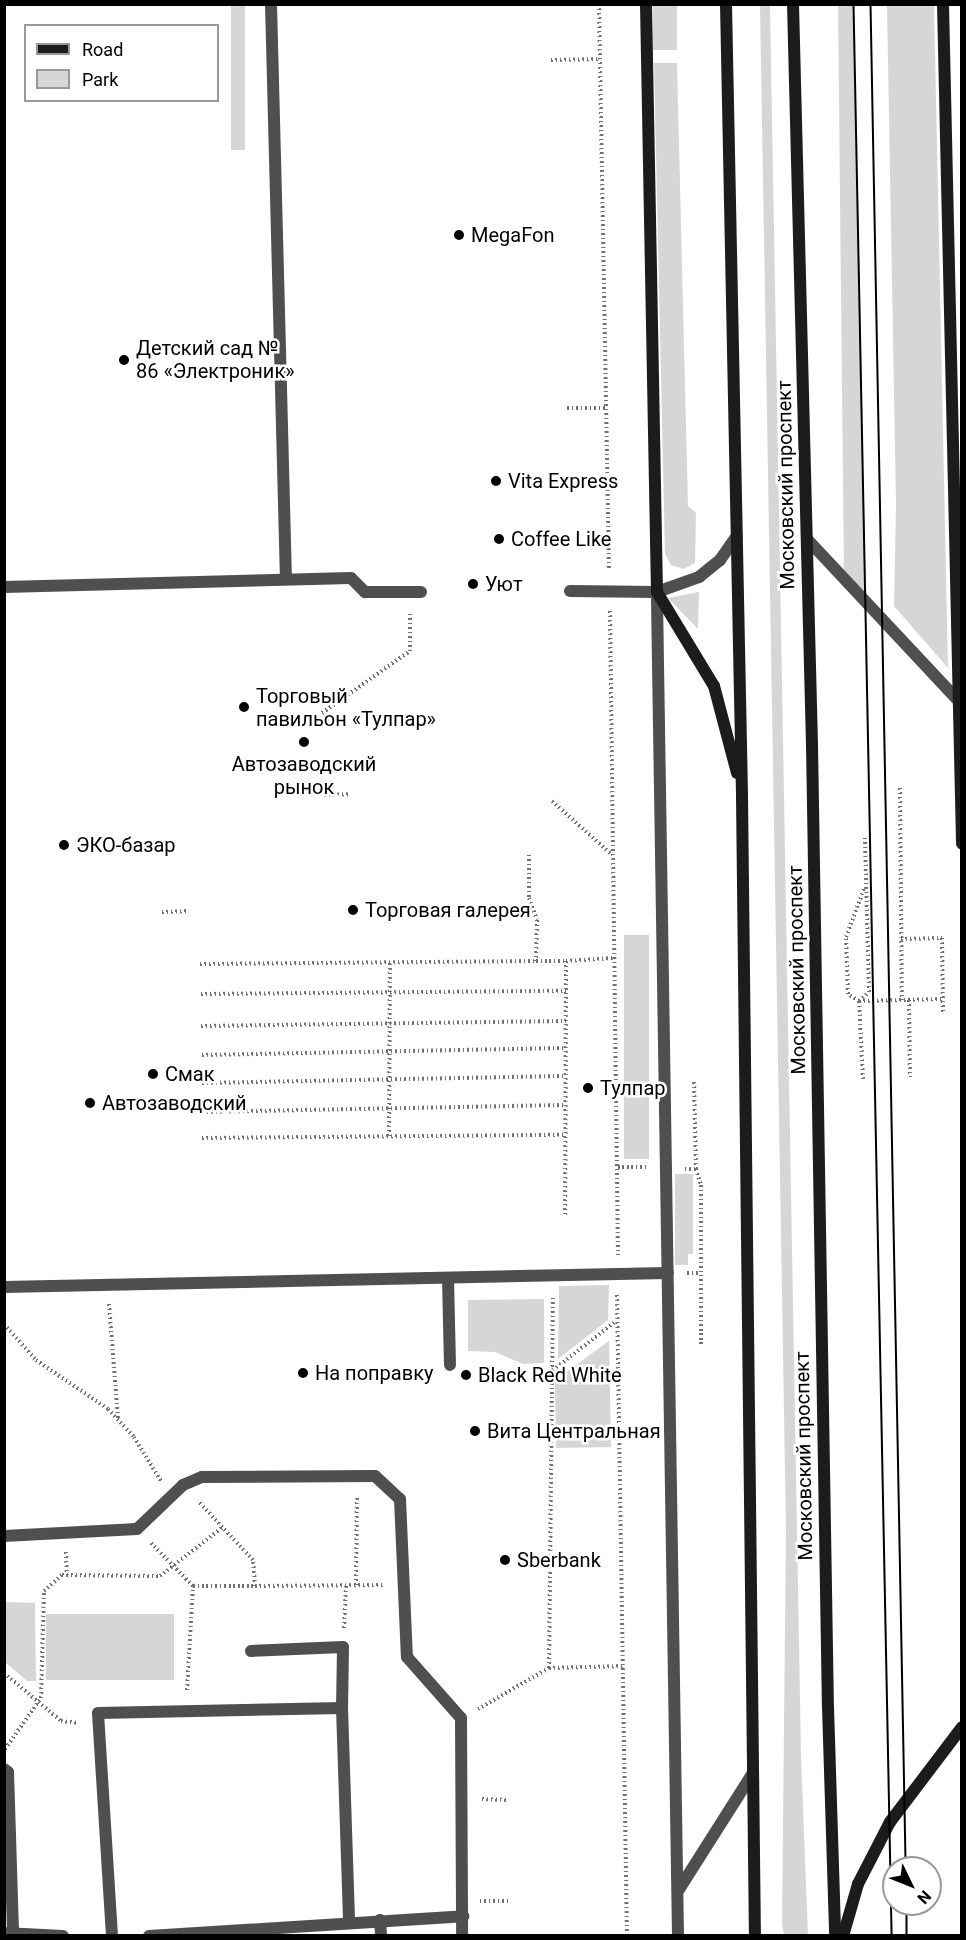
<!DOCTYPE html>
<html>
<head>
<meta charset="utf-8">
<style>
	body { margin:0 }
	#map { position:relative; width:966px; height:1940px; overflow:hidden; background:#fff; font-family:Roboto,sans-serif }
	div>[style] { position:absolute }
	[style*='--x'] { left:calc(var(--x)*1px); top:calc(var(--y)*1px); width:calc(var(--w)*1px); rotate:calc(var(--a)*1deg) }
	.green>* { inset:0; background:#d6d6d6; transform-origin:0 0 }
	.path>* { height:4px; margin-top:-2px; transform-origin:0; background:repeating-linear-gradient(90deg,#717171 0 1.5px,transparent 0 4.5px) }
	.service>* { height:12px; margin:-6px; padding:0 6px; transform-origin:6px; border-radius:6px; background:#4f4f4f }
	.minor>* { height:12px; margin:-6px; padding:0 6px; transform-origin:6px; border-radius:6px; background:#4f4f4f }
	.secondary>* { height:12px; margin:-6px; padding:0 6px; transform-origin:6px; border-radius:6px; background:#1c1c1c }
	.tram>* { height:1.5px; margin:-0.75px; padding:0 0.75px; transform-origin:0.75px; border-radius:0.75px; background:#000 }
	.dots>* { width:16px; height:16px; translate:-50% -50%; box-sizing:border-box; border:3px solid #fff; border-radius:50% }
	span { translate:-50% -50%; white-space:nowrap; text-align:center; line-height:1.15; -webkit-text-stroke:5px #fff; paint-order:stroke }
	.poi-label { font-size:20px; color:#000 }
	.left { translate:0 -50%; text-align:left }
	.street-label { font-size:20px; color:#000 }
	.frame { position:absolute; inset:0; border:6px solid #000; pointer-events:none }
	.legend { position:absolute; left:24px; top:24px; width:195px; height:78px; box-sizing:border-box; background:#fff; border:2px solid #999; margin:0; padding:8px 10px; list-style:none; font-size:18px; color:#000 }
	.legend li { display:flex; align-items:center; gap:12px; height:30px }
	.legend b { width:30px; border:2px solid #999 }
	.north { position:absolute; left:882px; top:1856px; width:60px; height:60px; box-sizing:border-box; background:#fff; border:2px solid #999; border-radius:50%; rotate:133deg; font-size:16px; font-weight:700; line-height:24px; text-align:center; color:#000 }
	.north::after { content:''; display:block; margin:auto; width:21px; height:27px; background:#000; clip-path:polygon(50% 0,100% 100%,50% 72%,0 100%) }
</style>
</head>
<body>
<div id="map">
	<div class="green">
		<i style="left:231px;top:5px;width:14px;height:145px"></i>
		<i style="left:653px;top:5px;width:24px;height:45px"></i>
		<i style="clip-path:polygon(760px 5px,770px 5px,801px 1756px,808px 1936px,784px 1935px,782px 1924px,786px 1530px)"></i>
		<i style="clip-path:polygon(838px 5px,854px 5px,866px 602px,844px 577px)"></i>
		<i style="clip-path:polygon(887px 5px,934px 5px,948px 668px,894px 606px,896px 505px)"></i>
		<i style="clip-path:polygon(654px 63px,677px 63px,688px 506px,696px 513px,695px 563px,684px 569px,671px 565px,665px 554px)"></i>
		<i style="clip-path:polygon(699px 592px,698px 629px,668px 598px)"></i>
		<i style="left:624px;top:935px;width:25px;height:224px"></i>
		<i style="clip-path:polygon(675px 1174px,693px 1174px,693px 1254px,688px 1254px,688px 1265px,675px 1265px)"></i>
		<i style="clip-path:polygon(609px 1285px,608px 1320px,558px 1359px,559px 1286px)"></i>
		<i style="clip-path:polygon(544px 1299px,544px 1363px,523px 1364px,495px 1352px,468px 1351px,468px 1300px)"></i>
		<i style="clip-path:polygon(609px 1341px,611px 1447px,556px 1448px,555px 1380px)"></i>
		<i style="clip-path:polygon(5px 1602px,35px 1603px,36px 1681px,27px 1681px,5px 1662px)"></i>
		<i style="left:46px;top:1614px;width:128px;height:66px"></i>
	</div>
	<div class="path">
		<i style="--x:599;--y:4;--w:567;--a:88.99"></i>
		<i style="--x:551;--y:60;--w:49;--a:-1.2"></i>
		<i style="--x:567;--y:408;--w:39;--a:0"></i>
		<i style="--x:610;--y:611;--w:644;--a:89.29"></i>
		<i style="--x:322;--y:713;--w:108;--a:-35.2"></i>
		<i style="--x:410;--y:651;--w:40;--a:-90"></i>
		<i style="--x:900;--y:788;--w:212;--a:89.5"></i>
		<i style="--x:324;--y:795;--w:25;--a:-2"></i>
		<i style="--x:552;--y:801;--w:79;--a:41.9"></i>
		<i style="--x:529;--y:855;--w:43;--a:90"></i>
		<i style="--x:529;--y:898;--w:23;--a:70"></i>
		<i style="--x:537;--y:920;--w:41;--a:91.4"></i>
		<i style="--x:536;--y:961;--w:30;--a:0"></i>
		<i style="--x:566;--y:961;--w:255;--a:90.2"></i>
		<i style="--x:517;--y:908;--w:15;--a:0"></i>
		<i style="--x:162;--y:912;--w:26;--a:-2"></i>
		<i style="--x:901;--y:939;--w:41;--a:-1.4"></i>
		<i style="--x:942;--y:938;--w:74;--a:89.2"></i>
		<i style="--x:566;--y:961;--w:47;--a:-3.7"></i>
		<i style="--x:200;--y:964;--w:336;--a:-0.5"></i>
		<i style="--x:201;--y:994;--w:365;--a:-0.5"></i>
		<i style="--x:909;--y:1000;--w:77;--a:89.3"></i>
		<i style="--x:859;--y:1001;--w:13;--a:-42"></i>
		<i style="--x:869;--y:992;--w:157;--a:-91.5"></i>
		<i style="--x:859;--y:1001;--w:13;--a:-148"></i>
		<i style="--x:848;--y:994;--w:57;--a:-92"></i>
		<i style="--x:846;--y:937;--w:54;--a:-69.6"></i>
		<i style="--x:201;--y:1026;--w:365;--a:-0.8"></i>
		<i style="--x:202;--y:1055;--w:364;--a:-1.1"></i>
		<i style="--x:863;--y:1079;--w:78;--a:-92.9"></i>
		<i style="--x:859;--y:1001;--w:84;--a:-1.4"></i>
		<i style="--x:202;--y:1083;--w:363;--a:-1.1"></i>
		<i style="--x:202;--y:1112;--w:364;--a:-1.1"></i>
		<i style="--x:389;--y:1136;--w:174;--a:-89.7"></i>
		<i style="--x:202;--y:1138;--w:363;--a:-0.5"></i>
		<i style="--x:618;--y:1167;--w:29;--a:0"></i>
		<i style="--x:685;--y:1169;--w:11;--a:0"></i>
		<i style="--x:696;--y:1169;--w:87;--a:-91.3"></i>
		<i style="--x:696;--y:1169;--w:17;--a:73"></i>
		<i style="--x:701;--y:1185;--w:160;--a:90"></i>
		<i style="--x:687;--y:1273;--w:14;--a:0"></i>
		<i style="--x:617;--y:1295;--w:641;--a:89.11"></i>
		<i style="--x:109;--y:1304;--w:115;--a:85.5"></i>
		<i style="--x:4;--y:1324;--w:48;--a:48.4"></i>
		<i style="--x:36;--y:1360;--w:87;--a:34.2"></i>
		<i style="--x:108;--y:1409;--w:38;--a:47"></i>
		<i style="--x:134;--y:1437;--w:52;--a:58.5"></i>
		<i style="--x:549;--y:1373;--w:83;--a:-37.7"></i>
		<i style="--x:151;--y:1543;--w:60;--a:45.7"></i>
		<i style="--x:66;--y:1552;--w:23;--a:88"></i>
		<i style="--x:356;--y:1585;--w:89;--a:-89.4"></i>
		<i style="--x:255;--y:1586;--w:128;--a:-0.4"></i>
		<i style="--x:344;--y:1628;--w:43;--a:-87.3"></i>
		<i style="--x:549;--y:1668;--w:75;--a:-1.5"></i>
		<i style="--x:4;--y:1673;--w:75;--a:40.1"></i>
		<i style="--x:61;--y:1721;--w:18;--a:6"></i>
		<i style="--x:187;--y:1690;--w:104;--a:-86.7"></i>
		<i style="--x:193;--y:1586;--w:62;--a:0"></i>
		<i style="--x:255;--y:1586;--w:26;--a:-94"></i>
		<i style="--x:253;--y:1560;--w:81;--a:-133"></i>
		<i style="--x:478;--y:1709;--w:82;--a:-30"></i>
		<i style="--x:549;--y:1668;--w:372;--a:-89.4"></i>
		<i style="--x:5;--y:1749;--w:62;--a:-54.8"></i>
		<i style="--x:41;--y:1698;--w:107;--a:-88.4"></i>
		<i style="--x:44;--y:1591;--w:24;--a:-42"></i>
		<i style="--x:62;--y:1575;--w:98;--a:0.6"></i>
		<i style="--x:160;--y:1576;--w:80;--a:-37.9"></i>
		<i style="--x:482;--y:1799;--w:26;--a:2"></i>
		<i style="--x:480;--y:1901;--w:30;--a:0"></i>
	</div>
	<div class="service">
		<i style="--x:271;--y:4;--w:575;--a:88.51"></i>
		<i style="--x:4;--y:587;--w:347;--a:-1.5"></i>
		<i style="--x:351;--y:578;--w:20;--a:45"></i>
		<i style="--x:365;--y:592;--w:56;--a:0"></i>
		<i style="--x:570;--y:591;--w:87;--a:0.7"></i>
		<i style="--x:448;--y:1278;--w:87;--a:88.7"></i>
		<i style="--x:4;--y:1536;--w:133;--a:-3"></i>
		<i style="--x:137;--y:1529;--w:64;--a:-43.7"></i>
		<i style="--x:183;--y:1485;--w:21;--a:-23"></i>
		<i style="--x:202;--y:1477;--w:173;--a:-0.3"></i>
		<i style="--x:375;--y:1476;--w:34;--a:43"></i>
		<i style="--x:400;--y:1499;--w:158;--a:87.5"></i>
		<i style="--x:407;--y:1657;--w:81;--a:48.5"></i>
		<i style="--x:461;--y:1718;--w:218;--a:89.7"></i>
		<i style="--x:251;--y:1651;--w:92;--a:-2.5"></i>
		<i style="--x:343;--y:1647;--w:61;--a:90.9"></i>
		<i style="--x:4;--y:1769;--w:5;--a:37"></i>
		<i style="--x:8;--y:1772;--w:161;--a:88.2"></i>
		<i style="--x:380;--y:1920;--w:16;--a:86"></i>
		<i style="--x:4;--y:1933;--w:59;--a:2.9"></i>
		<i style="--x:112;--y:1936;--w:223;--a:-93.6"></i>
		<i style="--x:98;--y:1713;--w:244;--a:-1.2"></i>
		<i style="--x:342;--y:1708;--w:215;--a:88.1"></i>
		<i style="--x:149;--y:1936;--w:315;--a:-3.6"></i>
	</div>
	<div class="minor">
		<i style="--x:807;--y:539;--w:218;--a:46.9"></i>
		<i style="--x:4;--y:1287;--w:664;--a:-1.21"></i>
		<i style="--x:678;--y:1891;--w:140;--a:-57.6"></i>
		<i style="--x:678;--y:1936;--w:1344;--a:-90.9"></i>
		<i style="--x:657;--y:592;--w:45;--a:-19.7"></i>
		<i style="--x:699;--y:577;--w:27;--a:-39"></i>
		<i style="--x:720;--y:560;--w:29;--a:-55"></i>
	</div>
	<div class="secondary">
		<i style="--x:646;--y:4;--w:588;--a:88.93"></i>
		<i style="--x:657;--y:592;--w:110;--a:58.8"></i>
		<i style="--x:714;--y:686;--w:90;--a:75.2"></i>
		<i style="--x:726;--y:4;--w:792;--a:88.84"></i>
		<i style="--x:742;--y:796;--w:1140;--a:89.35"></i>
		<i style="--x:793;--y:4;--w:741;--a:88.53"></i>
		<i style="--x:812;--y:745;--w:962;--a:89.05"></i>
		<i style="--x:828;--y:1707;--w:229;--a:88.2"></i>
		<i style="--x:943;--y:4;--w:840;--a:88.7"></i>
		<i style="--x:843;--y:1936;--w:54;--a:-73.9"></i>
		<i style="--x:858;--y:1884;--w:70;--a:-62.7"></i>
		<i style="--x:890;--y:1822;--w:119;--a:-52.8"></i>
	</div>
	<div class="tram">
		<i style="--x:854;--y:4;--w:1932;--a:88.87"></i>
		<i style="--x:871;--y:4;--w:1864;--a:88.92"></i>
		<i style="--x:907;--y:1904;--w:32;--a:90"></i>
	</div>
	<div class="dots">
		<i style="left:459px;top:235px;background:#000"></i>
		<i style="left:124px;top:360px;background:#000"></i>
		<i style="left:496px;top:481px;background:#000"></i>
		<i style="left:499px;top:539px;background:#000"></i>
		<i style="left:473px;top:584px;background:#000"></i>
		<i style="left:244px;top:707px;background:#000"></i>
		<i style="left:304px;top:742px;background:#000"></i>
		<i style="left:64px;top:845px;background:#000"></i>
		<i style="left:353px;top:910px;background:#000"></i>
		<i style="left:153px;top:1074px;background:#000"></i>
		<i style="left:588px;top:1088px;background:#000"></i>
		<i style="left:90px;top:1103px;background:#000"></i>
		<i style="left:303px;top:1373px;background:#000"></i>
		<i style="left:466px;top:1375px;background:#000"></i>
		<i style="left:475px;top:1431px;background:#000"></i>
		<i style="left:505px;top:1560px;background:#000"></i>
	</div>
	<div class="poi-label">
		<span class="left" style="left:471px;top:235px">MegaFon</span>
		<span class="left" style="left:136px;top:360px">Детский сад №<br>86 «Электроник»</span>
		<span class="left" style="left:508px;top:481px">Vita Express</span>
		<span class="left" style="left:511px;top:539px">Coffee Like</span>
		<span class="left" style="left:485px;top:584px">Уют</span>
		<span class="left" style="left:256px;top:708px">Торговый<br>павильон «Тулпар»</span>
		<span style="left:304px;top:776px">Автозаводский<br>рынок</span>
		<span class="left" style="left:76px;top:845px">ЭКО-базар</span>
		<span class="left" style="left:365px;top:910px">Торговая галерея</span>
		<span class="left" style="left:165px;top:1074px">Смак</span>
		<span class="left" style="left:600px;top:1088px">Тулпар</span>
		<span class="left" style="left:102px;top:1103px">Автозаводский</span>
		<span class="left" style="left:315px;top:1373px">На поправку</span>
		<span class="left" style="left:478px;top:1375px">Black Red White</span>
		<span class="left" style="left:487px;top:1431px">Вита Центральная</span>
		<span class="left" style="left:517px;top:1560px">Sberbank</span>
	</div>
	<div class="street-label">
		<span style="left:786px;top:485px;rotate:-91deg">Московский проспект</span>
		<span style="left:797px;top:970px;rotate:-91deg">Московский проспект</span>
		<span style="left:804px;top:1456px;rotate:-91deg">Московский проспект</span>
	</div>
	<div class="frame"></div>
	<ul class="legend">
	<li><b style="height:8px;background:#1c1c1c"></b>Road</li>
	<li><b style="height:16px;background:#d6d6d6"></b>Park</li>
	</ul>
	<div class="north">N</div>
</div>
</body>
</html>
